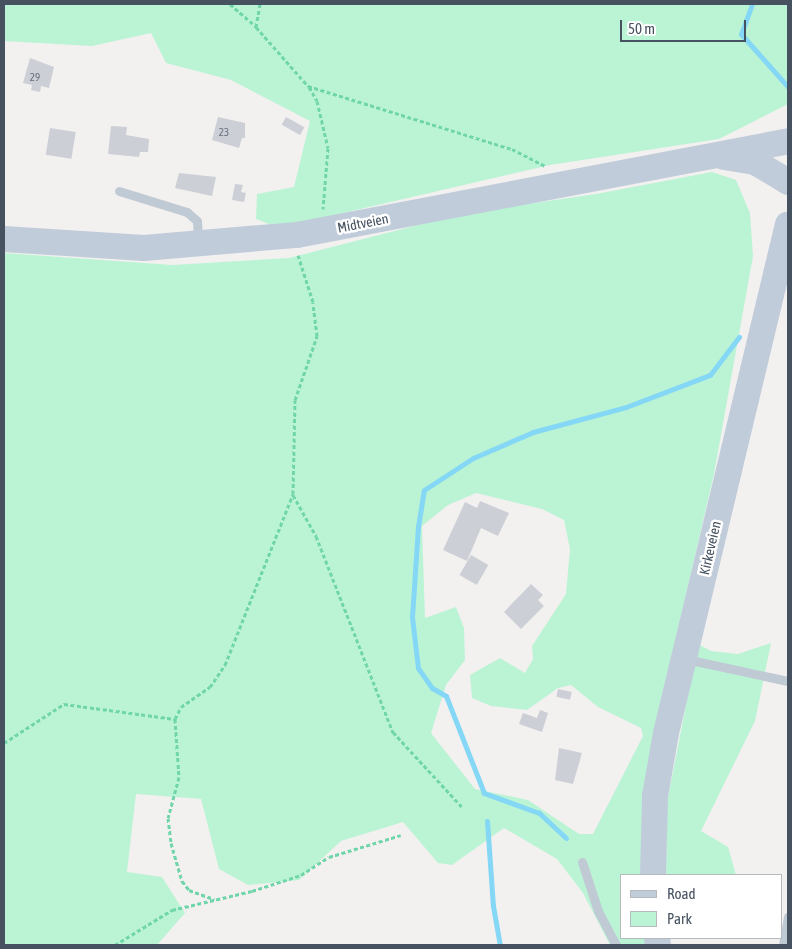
<!DOCTYPE html>
<html>
<head>
<meta charset="utf-8">
<style>
	body { margin:0 }
	#map { position:relative; width:792px; height:949px; overflow:hidden; background:#f3f0f0; font-family:"Asap Condensed",sans-serif }
	div>[style] { position:absolute }
	[style*='--x'] { left:calc(var(--x)*1px); top:calc(var(--y)*1px); width:calc(var(--w)*1px); rotate:calc(var(--a)*1deg) }
	.green>* { inset:0; background:#bbf4d5 }
	.stream>* { height:5px; margin:-2.5px; padding:0 2.5px; transform-origin:2.5px; border-radius:2.5px; background:#84d7f5 }
	.building>* { inset:0; background:#cccfd6; transform-origin:0 0 }
	.path>* { height:3px; margin-top:-1.5px; transform-origin:0; background:repeating-linear-gradient(90deg,#70d6aa 0 4px,transparent 0 6.5px) }
	.service>* { height:9px; margin:-4.5px; padding:0 4.5px; transform-origin:4.5px; border-radius:4.5px; background:#c0cad4 }
	.secondary>* { height:26px; margin:-13px; padding:0 13px; transform-origin:13px; border-radius:13px; background:#c1ccdb }
	span { translate:-50% -50%; white-space:nowrap; text-align:center; line-height:1.15; -webkit-text-stroke:5px #fff; paint-order:stroke }
	.number-label { font-size:11px; color:#68717e }
	.number-label span { -webkit-text-stroke-width:0 }
	.street-label { font-size:14px; color:#465260 }
	.frame { position:absolute; inset:0; border:5px solid #465260; pointer-events:none }
	.legend { position:absolute; left:620px; top:874px; width:162px; height:65px; box-sizing:border-box; background:#fff; border:1px solid #b5babf; margin:0; padding:6px 9px; list-style:none; font-size:15px; color:#465260 }
	.legend li { display:flex; align-items:center; gap:10px; height:25px }
	.legend b { width:25px; border:1px solid #b5babf }
	.scale { position:absolute; left:620px; top:20px; width:126px; height:22px; box-sizing:border-box; border:2px solid #465260; border-top:0; padding-left:6px; font-size:15px; line-height:18px; white-space:nowrap; color:#465260; -webkit-text-stroke:4px #fff; paint-order:stroke }
</style>
</head>
<body>
<div id="map">
	<div class="green">
		<i style="clip-path:polygon(4px 4px,788px 4px,788px 104px,719px 139px,550px 165px,279px 228px,256px 219px,257px 194px,294px 187px,310px 121px,231px 80px,166px 63px,151px 33px,92px 46px,4px 41px)"></i>
		<i style="clip-path:polygon(evenodd,712px 172px,736px 180px,750px 213px,753px 256px,714px 474px,659px 710px,645px 875px,621px 875px,621px 938px,645px 938px,645px 945px,610px 945px,583px 893px,557px 859px,504px 828px,452px 865px,438px 863px,403px 822px,341px 841px,299px 880px,248px 885px,219px 869px,201px 799px,136px 794px,127px 872px,162px 877px,185px 913px,157px 945px,4px 945px,4px 253px,173px 265px,289px 258px,465px 213px,596px 194px,712px 172px,476px 493px,542px 509px,564px 520px,570px 549px,566px 594px,532px 646px,533px 659px,525px 673px,500px 658px,470px 675px,472px 698px,491px 706px,527px 710px,558px 688px,571px 685px,598px 707px,641px 728px,643px 736px,593px 834px,579px 834px,528px 800px,475px 789px,431px 733px,446px 685px,465px 660px,464px 628px,456px 607px,425px 618px,422px 526px,448px 505px,476px 493px)"></i>
		<i style="clip-path:polygon(771px 643px,755px 721px,701px 831px,728px 847px,736px 875px,666px 875px,667px 802px,698px 644px,711px 651px,738px 654px)"></i>
	</div>
	<div class="stream">
		<i style="--x:752;--y:4;--w:32;--a:110"></i>
		<i style="--x:741;--y:34;--w:71;--a:48.4"></i>
		<i style="--x:487;--y:821;--w:85;--a:86"></i>
		<i style="--x:493;--y:906;--w:40;--a:80"></i>
		<i style="--x:566;--y:838;--w:37;--a:-137"></i>
		<i style="--x:539;--y:813;--w:59;--a:-160"></i>
		<i style="--x:484;--y:793;--w:104;--a:-111.4"></i>
		<i style="--x:446;--y:696;--w:16;--a:-150"></i>
		<i style="--x:432;--y:688;--w:24;--a:-125"></i>
		<i style="--x:418;--y:668;--w:51;--a:-96.7"></i>
		<i style="--x:412;--y:617;--w:90;--a:-86.2"></i>
		<i style="--x:418;--y:527;--w:37;--a:-81"></i>
		<i style="--x:424;--y:490;--w:59;--a:-33.1"></i>
		<i style="--x:473;--y:458;--w:65;--a:-23.4"></i>
		<i style="--x:533;--y:432;--w:96;--a:-15"></i>
		<i style="--x:626;--y:407;--w:90;--a:-20.9"></i>
		<i style="--x:710;--y:375;--w:48;--a:-52.7"></i>
	</div>
	<div class="building">
		<i style="clip-path:polygon(30px 58px,54px 67px,49px 88px,41px 86px,40px 92px,31px 90px,32px 85px,23px 83px)"></i>
		<i style="clip-path:polygon(218px 117px,245px 123px,245px 138px,242px 138px,239px 148px,212px 140px)"></i>
		<i style="left:286px;top:117px;width:21px;height:9px;rotate:29deg"></i>
		<i style="clip-path:polygon(111px 126px,127px 127px,126px 135px,149px 139px,148px 152px,140px 152px,139px 157px,108px 154px)"></i>
		<i style="left:50px;top:128px;width:26px;height:27px;rotate:9deg"></i>
		<i style="clip-path:polygon(179px 173px,216px 177px,212px 196px,175px 188px)"></i>
		<i style="clip-path:polygon(235px 184px,243px 185px,241px 192px,246px 193px,244px 202px,232px 200px)"></i>
		<i style="clip-path:polygon(480px 501px,509px 513px,498px 536px,481px 528px,467px 561px,443px 550px,465px 502px,477px 508px)"></i>
		<i style="left:471px;top:555px;width:20px;height:23px;rotate:30deg"></i>
		<i style="clip-path:polygon(531px 584px,543px 595px,538px 600px,544px 606px,521px 629px,504px 612px)"></i>
		<i style="left:558px;top:689px;width:14px;height:8px;rotate:12deg"></i>
		<i style="clip-path:polygon(540px 710px,548px 713px,542px 732px,519px 724px,523px 713px,537px 718px)"></i>
		<i style="clip-path:polygon(559px 748px,582px 753px,573px 784px,555px 780px)"></i>
	</div>
	<div class="path">
		<i style="--x:230;--y:4;--w:35;--a:41"></i>
		<i style="--x:256;--y:27;--w:79;--a:48.6"></i>
		<i style="--x:308;--y:86;--w:214;--a:17.2"></i>
		<i style="--x:512;--y:149;--w:37;--a:27"></i>
		<i style="--x:256;--y:27;--w:23;--a:-80"></i>
		<i style="--x:309;--y:87;--w:16;--a:60"></i>
		<i style="--x:317;--y:101;--w:48;--a:76.8"></i>
		<i style="--x:328;--y:148;--w:61;--a:94.7"></i>
		<i style="--x:293;--y:495;--w:47;--a:60.7"></i>
		<i style="--x:316;--y:536;--w:211;--a:68.6"></i>
		<i style="--x:393;--y:732;--w:102;--a:47.4"></i>
		<i style="--x:175;--y:719;--w:58;--a:86.1"></i>
		<i style="--x:179;--y:777;--w:42;--a:105"></i>
		<i style="--x:168;--y:818;--w:25;--a:83"></i>
		<i style="--x:171;--y:843;--w:40;--a:74"></i>
		<i style="--x:182;--y:881;--w:11;--a:52"></i>
		<i style="--x:189;--y:890;--w:27;--a:20"></i>
		<i style="--x:4;--y:743;--w:72;--a:-33"></i>
		<i style="--x:64;--y:704;--w:112;--a:7.7"></i>
		<i style="--x:175;--y:719;--w:13;--a:-63"></i>
		<i style="--x:181;--y:707;--w:35;--a:-35"></i>
		<i style="--x:210;--y:687;--w:27;--a:-56"></i>
		<i style="--x:225;--y:665;--w:184;--a:-68.3"></i>
		<i style="--x:293;--y:494;--w:94;--a:-88.8"></i>
		<i style="--x:295;--y:400;--w:68;--a:-71"></i>
		<i style="--x:317;--y:336;--w:34;--a:-97"></i>
		<i style="--x:313;--y:302;--w:49;--a:-107.7"></i>
		<i style="--x:115;--y:945;--w:67;--a:-31.6"></i>
		<i style="--x:172;--y:910;--w:82;--a:-13.4"></i>
		<i style="--x:252;--y:891;--w:52;--a:-18.1"></i>
		<i style="--x:301;--y:875;--w:33;--a:-33"></i>
		<i style="--x:329;--y:857;--w:75;--a:-17"></i>
	</div>
	<div class="service">
		<i style="--x:119;--y:191;--w:71;--a:17.2"></i>
		<i style="--x:187;--y:212;--w:13;--a:42"></i>
		<i style="--x:197;--y:221;--w:20;--a:87"></i>
		<i style="--x:686;--y:659;--w:104;--a:12.2"></i>
		<i style="--x:582;--y:862;--w:52;--a:71.9"></i>
		<i style="--x:598;--y:911;--w:38;--a:62"></i>
		<i style="--x:783;--y:945;--w:29;--a:-80"></i>
	</div>
	<div class="secondary">
		<i style="--x:724;--y:157;--w:31;--a:9"></i>
		<i style="--x:755;--y:162;--w:39;--a:31"></i>
		<i style="--x:4;--y:239;--w:140;--a:3.7"></i>
		<i style="--x:144;--y:248;--w:154;--a:-4.9"></i>
		<i style="--x:297;--y:235;--w:500;--a:-10.8"></i>
		<i style="--x:653;--y:875;--w:79;--a:-88.5"></i>
		<i style="--x:655;--y:796;--w:64;--a:-80.1"></i>
		<i style="--x:666;--y:733;--w:523;--a:-76.52"></i>
		<i style="--x:657;--y:938;--w:7;--a:82"></i>
	</div>
	<div class="number-label">
		<span style="left:35px;top:77px">29</span>
		<span style="left:224px;top:132px">23</span>
	</div>
	<div class="street-label">
		<span style="left:363px;top:223px;rotate:-11deg">Midtveien</span>
		<span style="left:710px;top:548px;rotate:-77deg">Kirkeveien</span>
	</div>
	<div class="frame"></div>
	<ul class="legend">
	<li><b style="height:6px;background:#c1ccdb"></b>Road</li>
	<li><b style="height:14px;background:#bbf4d5"></b>Park</li>
	</ul>
	<div class="scale">50 m</div>
</div>
</body>
</html>
